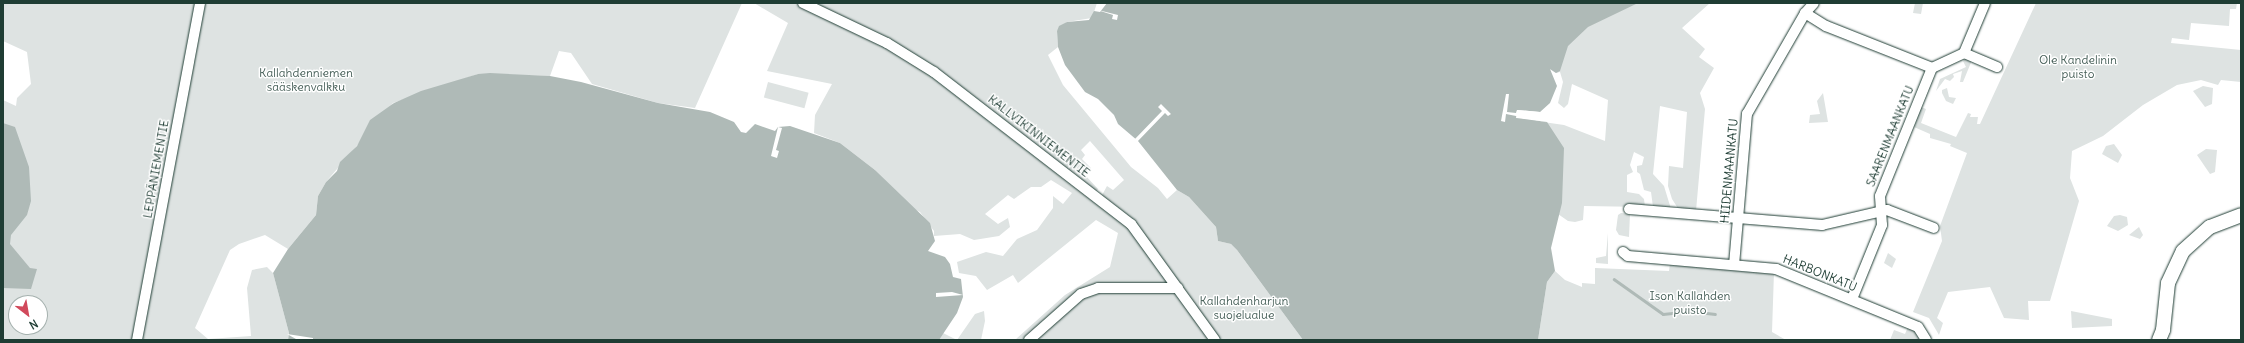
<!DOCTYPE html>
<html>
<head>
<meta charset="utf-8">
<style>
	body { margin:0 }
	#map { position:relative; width:2244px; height:343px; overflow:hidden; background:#fff; font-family:Delius,sans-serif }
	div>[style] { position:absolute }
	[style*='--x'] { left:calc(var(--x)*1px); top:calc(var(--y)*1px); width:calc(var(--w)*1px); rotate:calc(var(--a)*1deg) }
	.green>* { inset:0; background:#dee3e2; transform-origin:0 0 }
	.water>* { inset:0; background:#afbab7 }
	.pier>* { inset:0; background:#fff }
	.stream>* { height:2.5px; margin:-1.25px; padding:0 1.25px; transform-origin:1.25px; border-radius:1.25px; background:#afbab7 }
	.roads { filter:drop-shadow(0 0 1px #1f3d34) drop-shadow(0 0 1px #1f3d34) }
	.street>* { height:10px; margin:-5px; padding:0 5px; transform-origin:5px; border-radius:5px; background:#fff }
	.secondary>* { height:14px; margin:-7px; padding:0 7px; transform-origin:7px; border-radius:7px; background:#fff }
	span { translate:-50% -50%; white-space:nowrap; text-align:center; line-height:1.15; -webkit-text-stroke:3px #fff; paint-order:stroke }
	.park-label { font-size:12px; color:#455e57 }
	.street-label { font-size:12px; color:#1f3d34 }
	.frame { position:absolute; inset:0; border:4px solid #1f3d34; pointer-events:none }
	.north { position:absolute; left:8px; top:295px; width:40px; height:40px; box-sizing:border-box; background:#fff; border:1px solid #a5b1ae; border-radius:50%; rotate:149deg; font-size:11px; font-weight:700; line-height:16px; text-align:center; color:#1f3d34 }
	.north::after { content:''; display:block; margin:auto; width:14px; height:18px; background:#d1495b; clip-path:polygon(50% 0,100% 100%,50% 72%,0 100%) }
</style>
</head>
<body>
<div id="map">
	<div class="green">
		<i style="clip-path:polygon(evenodd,3px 3px,742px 3px,695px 108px,658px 103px,592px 84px,571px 53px,559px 51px,550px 76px,478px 74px,393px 103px,326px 182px,318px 196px,316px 215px,288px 249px,265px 235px,239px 244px,230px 250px,195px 328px,208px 339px,251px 336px,247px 288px,252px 270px,267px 267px,273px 273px,289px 333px,288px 340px,3px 340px,3px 100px,16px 106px,17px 98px,31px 84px,27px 52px,3px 41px,3px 3px,16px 303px,40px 303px,40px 327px,16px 327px,16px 303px)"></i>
		<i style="clip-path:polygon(evenodd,754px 3px,1097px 3px,1092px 18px,1067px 22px,1057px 31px,1058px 47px,1048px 55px,1063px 85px,1131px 167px,1158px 188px,1167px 199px,1177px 190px,1189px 197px,1216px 227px,1218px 241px,1231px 244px,1237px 250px,1303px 340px,1015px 340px,1065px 295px,1110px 267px,1118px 233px,1096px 220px,1018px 283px,1013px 275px,987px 290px,976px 276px,959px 273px,957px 262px,986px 252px,1003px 256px,1017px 239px,1037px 230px,1053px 208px,1053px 196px,1063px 204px,1072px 193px,1051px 180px,1041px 187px,1031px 187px,1014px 199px,1008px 195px,985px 214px,998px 224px,1008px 218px,1010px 227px,999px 236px,974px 240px,960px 234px,934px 236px,934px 231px,920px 212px,912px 208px,875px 170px,840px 143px,814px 133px,815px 115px,832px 84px,767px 71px,788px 23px,754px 3px,1090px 141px,1124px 180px,1113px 190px,1107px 186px,1101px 197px,1095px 194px,1098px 189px,1085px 175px,1091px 168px,1082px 159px,1085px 155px,1081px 150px,1090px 141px)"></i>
		<i style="clip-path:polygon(1547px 3px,1710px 3px,1682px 28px,1705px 49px,1699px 57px,1714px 68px,1700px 93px,1705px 109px,1696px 211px,1679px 210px,1672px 199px,1668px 186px,1669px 166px,1683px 168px,1687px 112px,1660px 106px,1653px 174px,1664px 186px,1671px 209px,1653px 207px,1651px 192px,1644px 190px,1640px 174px,1637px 172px,1637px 166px,1642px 165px,1644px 157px,1634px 152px,1630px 165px,1633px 172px,1627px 175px,1627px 192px,1639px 194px,1644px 199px,1645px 207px,1584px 206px,1583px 220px,1575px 222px,1568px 221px,1558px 214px,1516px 118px,1564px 125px,1605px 141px,1608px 100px,1572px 84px,1568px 104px,1564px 108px,1558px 103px,1563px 82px,1560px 72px,1556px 73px,1550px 69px)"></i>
		<i style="clip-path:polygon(1915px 3px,1923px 3px,1921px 14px,1913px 13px)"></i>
		<i style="clip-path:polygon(2036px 3px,2237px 3px,2236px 9px,2230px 9px,2229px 26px,2191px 23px,2189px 40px,2172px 38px,2171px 43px,2241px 50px,2241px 82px,2221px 80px,2218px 85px,2201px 80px,2177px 85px,2143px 105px,2103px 136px,2072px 151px,2070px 178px,2079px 201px,2050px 301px,2028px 301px,2029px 320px,2004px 318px,1990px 287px,1948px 292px,1937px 318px,1943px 323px,1939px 335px,1929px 318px,1913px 312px,1942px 241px,1940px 226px,1967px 153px,1950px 146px,1951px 144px,1930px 138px,1930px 134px,1914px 127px,1921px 107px,1926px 109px,1921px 123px,1956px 137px,1968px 113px,1971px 114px,1970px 117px,1978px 117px,1977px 124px,1980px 124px)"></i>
		<i style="clip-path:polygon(1967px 58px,1972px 60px,1963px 82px,1960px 82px,1962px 71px,1953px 74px,1954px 77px,1950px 81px,1945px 79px,1936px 91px,1940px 79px,1966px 67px,1963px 61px)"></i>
		<i style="left:768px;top:82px;width:42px;height:16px;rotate:15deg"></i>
		<i style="clip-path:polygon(2203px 86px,2213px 88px,2212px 104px,2205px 107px,2193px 91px)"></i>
		<i style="clip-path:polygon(1947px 88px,1949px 97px,1956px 98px,1953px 104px,1946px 101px,1942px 93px,1942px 90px)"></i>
		<i style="clip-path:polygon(1823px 93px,1828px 122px,1809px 123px,1810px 115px,1820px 114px,1817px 101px)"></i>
		<i style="clip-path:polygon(2114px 144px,2122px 155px,2118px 163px,2102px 154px,2106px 146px)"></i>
		<i style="clip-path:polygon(2206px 149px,2217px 150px,2215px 172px,2210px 174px,2197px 155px)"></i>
		<i style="clip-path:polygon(1621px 213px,1630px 214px,1629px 237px,1619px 235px,1616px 230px,1618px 215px)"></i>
		<i style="clip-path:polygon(2120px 215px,2127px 217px,2128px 225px,2118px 231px,2107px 226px,2114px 216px)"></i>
		<i style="clip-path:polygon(2139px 227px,2143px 235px,2140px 239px,2129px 235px)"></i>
		<i style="clip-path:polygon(1608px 233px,1608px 264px,1596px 263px,1596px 258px,1606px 256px)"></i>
		<i style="clip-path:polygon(1888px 253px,1896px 259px,1892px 268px,1884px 263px)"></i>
		<i style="clip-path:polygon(1670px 263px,1774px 272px,1772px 332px,1786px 340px,1538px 340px,1547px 282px,1555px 271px,1565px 280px,1582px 287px,1582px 283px,1595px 284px,1595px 268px,1669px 271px)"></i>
		<i style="clip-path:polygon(984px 311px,985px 321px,981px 340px,911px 340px,941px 332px,957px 340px,975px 314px)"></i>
		<i style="clip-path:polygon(2071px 311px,2112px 319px,2112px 326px,2072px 328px)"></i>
		<i style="clip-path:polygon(1908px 327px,1917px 331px,1922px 340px,1890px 340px,1894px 330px,1905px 334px)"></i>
	</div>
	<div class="water">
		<i style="clip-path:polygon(1107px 3px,1638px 3px,1588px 27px,1568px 46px,1560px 71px,1556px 73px,1550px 69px,1557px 86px,1550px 103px,1540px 112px,1517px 110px,1516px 118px,1547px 122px,1564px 148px,1562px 203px,1551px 248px,1555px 271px,1547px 282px,1538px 340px,1303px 340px,1237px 250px,1231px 244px,1218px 241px,1216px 227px,1189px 197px,1177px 190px,1138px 141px,1118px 124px,1114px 115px,1098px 99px,1085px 92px,1065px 65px,1058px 47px,1057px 31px,1059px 26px,1067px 22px,1089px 20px,1094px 11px,1100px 12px)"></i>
		<i style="clip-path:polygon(490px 73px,550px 76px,581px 82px,658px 103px,710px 112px,734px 122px,741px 132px,746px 133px,755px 124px,775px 131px,778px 127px,790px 126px,840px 143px,875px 170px,930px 223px,935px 241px,928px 251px,945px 257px,950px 264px,953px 277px,961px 279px,963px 297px,957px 313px,939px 340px,288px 340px,289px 333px,273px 273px,288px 249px,316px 215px,318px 196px,326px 182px,337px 171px,340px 162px,357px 146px,370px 120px,394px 103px,421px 91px,478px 74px)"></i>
		<i style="clip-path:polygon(3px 123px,15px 127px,29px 167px,31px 201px,27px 215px,11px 235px,10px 244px,30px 268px,37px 269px,31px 289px,3px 288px)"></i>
	</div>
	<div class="pier">
		<i style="clip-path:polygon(1094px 9px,1118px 15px,1117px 20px,1112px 19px,1113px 15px)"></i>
		<i style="clip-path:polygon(1506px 94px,1509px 94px,1507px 112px,1516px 113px,1517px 110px,1540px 112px,1542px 113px,1519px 112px,1518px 116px,1550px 123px,1506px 114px,1505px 122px,1501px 121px)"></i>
		<i style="clip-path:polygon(1161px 104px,1171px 114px,1168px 116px,1165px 113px,1137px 142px,1134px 140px,1162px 111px,1158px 107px)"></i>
		<i style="clip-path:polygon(778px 127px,782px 128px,776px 150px,779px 151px,777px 158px,771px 156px)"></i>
		<i style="clip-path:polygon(936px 293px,952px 292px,963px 295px,936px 297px)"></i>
		<i style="clip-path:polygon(287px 334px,313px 338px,313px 340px,296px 339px)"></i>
	</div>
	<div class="stream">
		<i style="--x:1614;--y:279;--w:60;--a:35.5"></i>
		<i style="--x:1663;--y:314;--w:27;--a:-6"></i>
		<i style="--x:1690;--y:311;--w:25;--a:7"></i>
	</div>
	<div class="roads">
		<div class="street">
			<i style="--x:803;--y:3;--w:93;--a:25.5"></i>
			<i style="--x:887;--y:43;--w:55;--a:31.7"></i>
			<i style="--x:934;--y:72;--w:249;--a:37.7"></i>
			<i style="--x:1131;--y:224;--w:143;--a:54.1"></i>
			<i style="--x:1805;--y:13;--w:25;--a:32"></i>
			<i style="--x:1826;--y:26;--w:114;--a:21.6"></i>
			<i style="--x:1964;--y:53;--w:36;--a:23"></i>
			<i style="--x:1629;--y:209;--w:194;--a:4.7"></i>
			<i style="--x:1822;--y:225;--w:67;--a:-13"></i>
			<i style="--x:1887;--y:210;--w:50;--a:21"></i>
			<i style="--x:1623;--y:252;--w:6;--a:39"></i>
			<i style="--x:1628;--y:256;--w:149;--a:5"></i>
			<i style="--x:1776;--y:269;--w:153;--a:22.2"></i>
			<i style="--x:1918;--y:327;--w:15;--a:58"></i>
			<i style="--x:1734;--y:265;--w:152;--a:-85.1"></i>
			<i style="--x:1747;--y:114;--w:116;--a:-60.1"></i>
			<i style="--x:1805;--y:13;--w:13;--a:-48"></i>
			<i style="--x:1852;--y:299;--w:80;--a:-67.9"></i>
			<i style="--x:1882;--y:225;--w:29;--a:-94"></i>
			<i style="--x:1880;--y:196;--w:138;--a:-67.9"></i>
			<i style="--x:1932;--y:68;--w:35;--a:-25"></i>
			<i style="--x:1964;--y:53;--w:54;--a:-67.2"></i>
			<i style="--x:137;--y:340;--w:343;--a:-79.4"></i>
			<i style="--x:1029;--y:340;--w:69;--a:-41.5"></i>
			<i style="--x:1081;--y:294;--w:18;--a:-19"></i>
			<i style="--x:1098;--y:288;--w:80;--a:0"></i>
		</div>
		<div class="secondary">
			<i style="--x:2159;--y:340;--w:11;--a:-68"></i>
			<i style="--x:2163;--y:330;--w:47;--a:-83.9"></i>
			<i style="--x:2168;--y:283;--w:35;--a:-65"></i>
			<i style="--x:2183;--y:251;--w:36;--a:-42"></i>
			<i style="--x:2210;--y:227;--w:33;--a:-21"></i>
		</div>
	</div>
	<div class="park-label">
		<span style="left:2078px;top:67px">Ole Kandelinin<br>puisto</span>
		<span style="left:306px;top:80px">Kallahdenniemen<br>sääskenvalkku</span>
		<span style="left:1690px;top:303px">Ison Kallahden<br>puisto</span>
		<span style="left:1244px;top:308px">Kallahdenharjun<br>suojelualue</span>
	</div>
	<div class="street-label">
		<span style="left:1039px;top:136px;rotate:38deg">KALLVIKINNIEMENTIE</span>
		<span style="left:1890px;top:136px;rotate:-68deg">SAARENMAANKATU</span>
		<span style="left:156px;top:169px;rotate:-80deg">LEPPÄNIEMENTIE</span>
		<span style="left:1729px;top:171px;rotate:-85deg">HIIDENMAANKATU</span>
		<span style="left:1820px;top:273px;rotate:22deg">HARBONKATU</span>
	</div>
	<div class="frame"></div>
	<div class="north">N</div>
</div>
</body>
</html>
